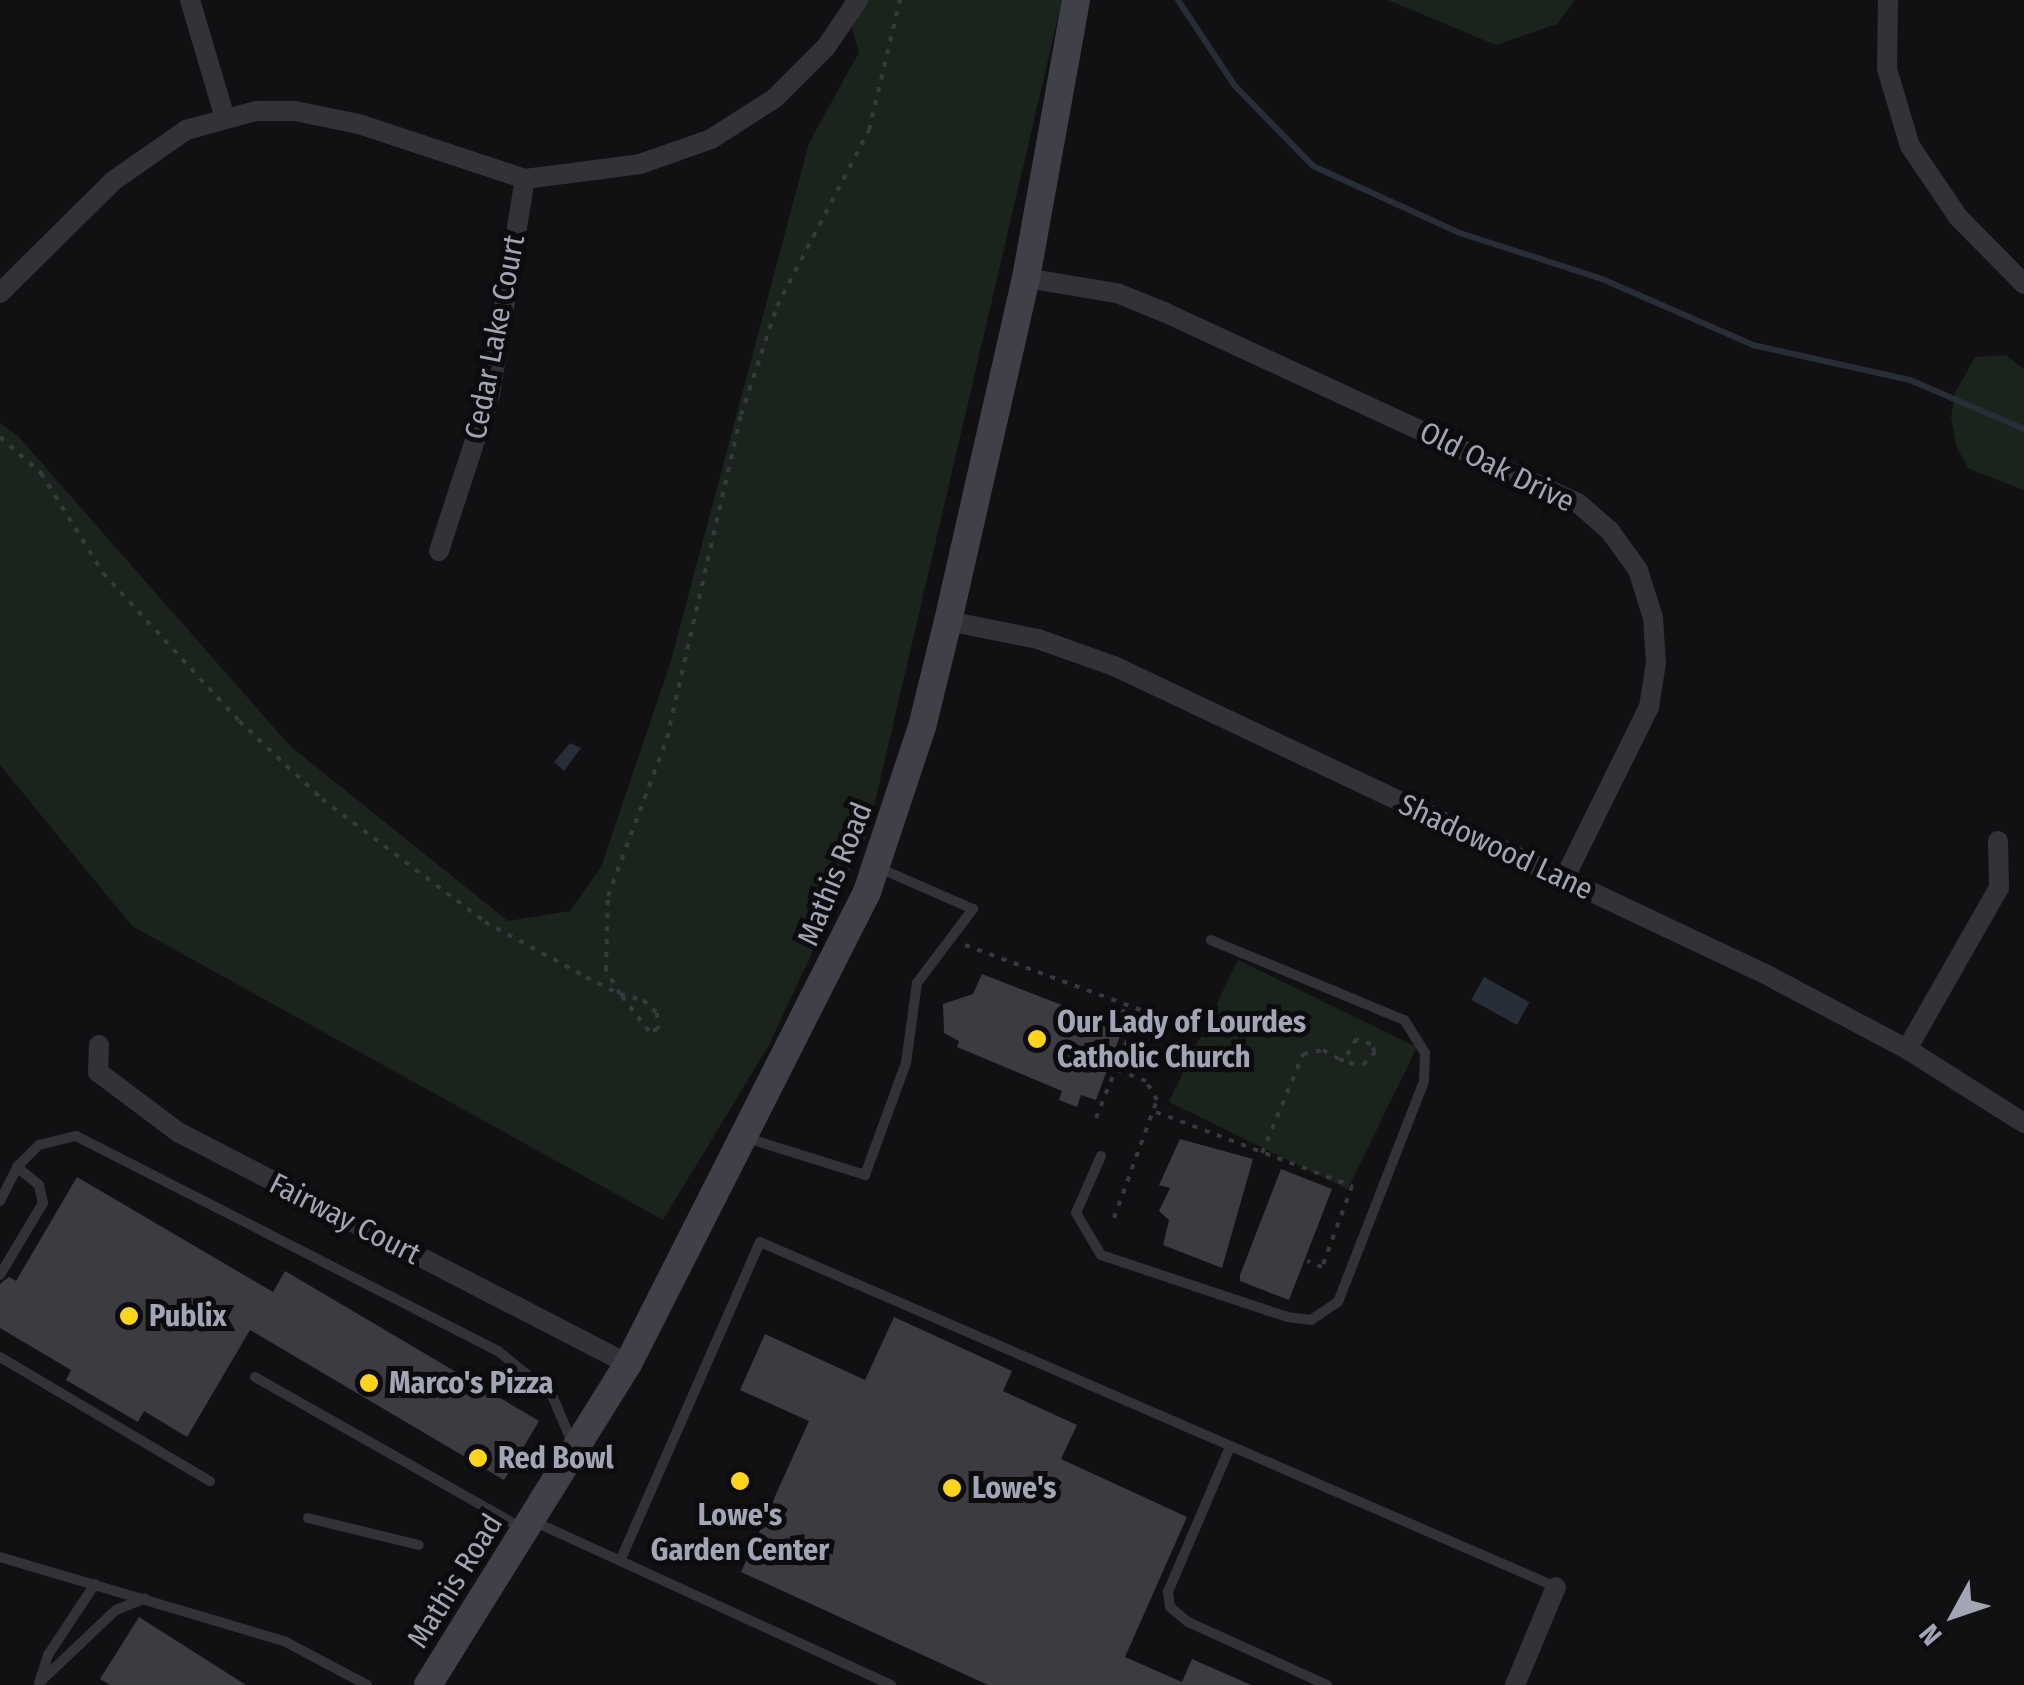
<!DOCTYPE html>
<html>
<head>
<meta charset="utf-8">
<style>
	body { margin:0 }
	#map { position:relative; width:2024px; height:1685px; overflow:hidden; background:#111113; font-family:"Fira Sans Condensed",sans-serif }
	div>[style] { position:absolute }
	[style*='--x'] { left:calc(var(--x)*1px); top:calc(var(--y)*1px); width:calc(var(--w)*1px); rotate:calc(var(--a)*1deg) }
	.green>* { inset:0; background:#1b231d; transform-origin:0 0 }
	.water>* { inset:0; background:#272e37; transform-origin:0 0 }
	.stream>* { height:6px; margin:-3px; padding:0 3px; transform-origin:3px; border-radius:3px; background:#272e37 }
	.building>* { inset:0; background:#3b3b41 }
	.path>* { height:4px; margin-top:-2px; transform-origin:0; background:repeating-linear-gradient(90deg,#38393f 0 5px,transparent 0 13px) }
	.lane>* { height:10px; margin:-5px; padding:0 5px; transform-origin:5px; border-radius:5px; background:#323238 }
	.street>* { height:20px; margin:-10px; padding:0 10px; transform-origin:10px; border-radius:10px; background:#323238 }
	.secondary>* { height:28px; margin:-14px; padding:0 14px; transform-origin:14px; border-radius:14px; background:#404148 }
	.dots>* { width:28px; height:28px; translate:-50% -50%; box-sizing:border-box; border:5px solid #0c0c0e; border-radius:50% }
	span { translate:-50% -50%; white-space:nowrap; text-align:center; line-height:1.15; -webkit-text-stroke:10px #0c0c0e; paint-order:stroke }
	.street-label { font-size:30px; color:#a1a5b5 }
	.poi-label { font-size:30px; color:#a1a5b5; font-weight:700 }
	.left { translate:0 -50%; text-align:left }
	.north { position:absolute; left:1904px; top:1565px; width:100px; height:100px; -webkit-text-stroke:8px #0c0c0e; paint-order:stroke; rotate:230deg; font-size:28px; font-weight:700; line-height:40px; text-align:center; color:#a1a5b5 }
	.north::after { content:''; display:block; margin:auto; width:35px; height:45px; background:#a1a5b5; clip-path:polygon(50% 0,100% 100%,50% 72%,0 100%) }
</style>
</head>
<body>
<div id="map">
	<div class="green">
		<i style="clip-path:polygon(844px 0,1062px 0,868px 832px,769px 1045px,663px 1220px,132px 926px,0 765px,0 423px,18px 436px,290px 746px,508px 921px,570px 911px,601px 867px,670px 664px,809px 143px,859px 52px)"></i>
		<i style="clip-path:polygon(1388px 0,1575px 0,1557px 24px,1496px 45px)"></i>
		<i style="clip-path:polygon(2006px 355px,2024px 369px,2024px 490px,1969px 469px,1956px 446px,1951px 417px,1955px 393px,1975px 357px)"></i>
		<i style="left:1238px;top:960px;width:199px;height:158px;rotate:26deg"></i>
	</div>
	<div class="water">
		<i style="clip-path:polygon(570px 743px,581px 748px,564px 771px,554px 762px)"></i>
		<i style="left:1484px;top:977px;width:52px;height:26px;rotate:29deg"></i>
	</div>
	<div class="stream">
		<i style="--x:1178;--y:0;--w:103;--a:56.5"></i>
		<i style="--x:1235;--y:86;--w:112;--a:45.7"></i>
		<i style="--x:1313;--y:166;--w:162;--a:24.5"></i>
		<i style="--x:1460;--y:233;--w:149;--a:17.9"></i>
		<i style="--x:1602;--y:279;--w:165;--a:23.6"></i>
		<i style="--x:1753;--y:345;--w:161;--a:12.6"></i>
		<i style="--x:1910;--y:380;--w:124;--a:23.3"></i>
	</div>
	<div class="building">
		<i style="clip-path:polygon(982px 974px,1090px 1016px,1092px 1011px,1107px 1017px,1104px 1026px,1121px 1033px,1096px 1100px,1081px 1095px,1077px 1107px,1059px 1100px,1062px 1091px,957px 1047px,959px 1041px,944px 1033px,943px 1004px,973px 994px)"></i>
		<i style="clip-path:polygon(1180px 1139px,1253px 1159px,1222px 1268px,1163px 1245px,1169px 1220px,1159px 1211px,1170px 1188px,1159px 1185px)"></i>
		<i style="clip-path:polygon(1281px 1169px,1332px 1189px,1289px 1300px,1240px 1281px,1240px 1275px)"></i>
		<i style="clip-path:polygon(77px 1177px,273px 1292px,285px 1271px,539px 1421px,504px 1480px,250px 1330px,187px 1437px,144px 1411px,138px 1422px,66px 1380px,71px 1370px,0 1328px,0 1284px,9px 1277px,16px 1281px)"></i>
		<i style="clip-path:polygon(894px 1317px,1012px 1371px,1003px 1391px,1077px 1425px,1061px 1459px,1187px 1517px,1125px 1657px,1182px 1682px,1192px 1659px,1251px 1685px,988px 1685px,741px 1572px,809px 1421px,740px 1390px,765px 1334px,865px 1380px)"></i>
		<i style="clip-path:polygon(139px 1617px,246px 1685px,110px 1685px,100px 1679px)"></i>
	</div>
	<div class="path">
		<i style="--x:0;--y:437;--w:55;--a:41.3"></i>
		<i style="--x:41;--y:473;--w:118;--a:58.2"></i>
		<i style="--x:103;--y:573;--w:201;--a:47.4"></i>
		<i style="--x:239;--y:721;--w:114;--a:43.2"></i>
		<i style="--x:322;--y:799;--w:204;--a:37"></i>
		<i style="--x:485;--y:922;--w:115;--a:28.6"></i>
		<i style="--x:586;--y:977;--w:38;--a:27"></i>
		<i style="--x:620;--y:994;--w:24;--a:15"></i>
		<i style="--x:643;--y:1000;--w:19;--a:43"></i>
		<i style="--x:657;--y:1013;--w:16;--a:86"></i>
		<i style="--x:658;--y:1029;--w:9;--a:167"></i>
		<i style="--x:649;--y:1031;--w:47;--a:-128.1"></i>
		<i style="--x:620;--y:994;--w:28;--a:-120"></i>
		<i style="--x:606;--y:970;--w:74;--a:-88.5"></i>
		<i style="--x:608;--y:896;--w:169;--a:-69.5"></i>
		<i style="--x:667;--y:738;--w:331;--a:-77.1"></i>
		<i style="--x:741;--y:415;--w:115;--a:-71.7"></i>
		<i style="--x:777;--y:306;--w:199;--a:-62.4"></i>
		<i style="--x:869;--y:130;--w:134;--a:-76.6"></i>
		<i style="--x:965;--y:945;--w:222;--a:20.3"></i>
		<i style="--x:1156;--y:1112;--w:210;--a:20.7"></i>
		<i style="--x:1352;--y:1186;--w:86;--a:110.3"></i>
		<i style="--x:1322;--y:1267;--w:16;--a:-158"></i>
		<i style="--x:1096;--y:1118;--w:94;--a:-68.1"></i>
		<i style="--x:1131;--y:1031;--w:15;--a:-160"></i>
		<i style="--x:1117;--y:1026;--w:23;--a:-67"></i>
		<i style="--x:1262;--y:1153;--w:107;--a:-67.5"></i>
		<i style="--x:1303;--y:1054;--w:20;--a:-11"></i>
		<i style="--x:1323;--y:1050;--w:18;--a:29"></i>
		<i style="--x:1339;--y:1059;--w:11;--a:22"></i>
		<i style="--x:1349;--y:1063;--w:14;--a:8"></i>
		<i style="--x:1363;--y:1065;--w:18;--a:-47"></i>
		<i style="--x:1375;--y:1052;--w:9;--a:-117"></i>
		<i style="--x:1371;--y:1044;--w:16;--a:-162"></i>
		<i style="--x:1356;--y:1039;--w:25;--a:119"></i>
		<i style="--x:1114;--y:1218;--w:126;--a:-70"></i>
		<i style="--x:1157;--y:1100;--w:22;--a:-120"></i>
		<i style="--x:1146;--y:1081;--w:33;--a:-159"></i>
	</div>
	<div class="lane">
		<i style="--x:747;--y:1138;--w:124;--a:17.4"></i>
		<i style="--x:865;--y:1175;--w:119;--a:-69.9"></i>
		<i style="--x:906;--y:1063;--w:81;--a:-82.2"></i>
		<i style="--x:917;--y:983;--w:93;--a:-52.9"></i>
		<i style="--x:973;--y:909;--w:105;--a:-156.4"></i>
		<i style="--x:1101;--y:1156;--w:62;--a:113.7"></i>
		<i style="--x:1076;--y:1213;--w:49;--a:59.2"></i>
		<i style="--x:1101;--y:1255;--w:196;--a:18.4"></i>
		<i style="--x:1287;--y:1317;--w:24;--a:7"></i>
		<i style="--x:1311;--y:1320;--w:32;--a:-34"></i>
		<i style="--x:1338;--y:1302;--w:237;--a:-68.7"></i>
		<i style="--x:1424;--y:1081;--w:28;--a:-88"></i>
		<i style="--x:1425;--y:1053;--w:39;--a:-122"></i>
		<i style="--x:1404;--y:1020;--w:209;--a:-157.5"></i>
		<i style="--x:0;--y:1201;--w:38;--a:-63"></i>
		<i style="--x:17;--y:1167;--w:31;--a:-45"></i>
		<i style="--x:39;--y:1145;--w:38;--a:-14"></i>
		<i style="--x:76;--y:1136;--w:474;--a:27"></i>
		<i style="--x:498;--y:1351;--w:70;--a:39.2"></i>
		<i style="--x:552;--y:1395;--w:54;--a:67.2"></i>
		<i style="--x:0;--y:1275;--w:84;--a:-59.2"></i>
		<i style="--x:43;--y:1203;--w:18;--a:-103"></i>
		<i style="--x:39;--y:1185;--w:28;--a:-141"></i>
		<i style="--x:0;--y:1357;--w:244;--a:30.6"></i>
		<i style="--x:255;--y:1377;--w:309;--a:29.5"></i>
		<i style="--x:1230;--y:1447;--w:158;--a:113.2"></i>
		<i style="--x:1168;--y:1592;--w:15;--a:82"></i>
		<i style="--x:1170;--y:1607;--w:23;--a:40"></i>
		<i style="--x:1188;--y:1622;--w:153;--a:24.4"></i>
		<i style="--x:308;--y:1518;--w:114;--a:13.7"></i>
		<i style="--x:533;--y:1521;--w:394;--a:24.6"></i>
		<i style="--x:0;--y:1557;--w:296;--a:16.5"></i>
		<i style="--x:284;--y:1641;--w:94;--a:27.9"></i>
		<i style="--x:620;--y:1561;--w:348;--a:-66.3"></i>
		<i style="--x:760;--y:1242;--w:868;--a:23.43"></i>
		<i style="--x:40;--y:1682;--w:105;--a:-43.5"></i>
		<i style="--x:116;--y:1610;--w:31;--a:-22"></i>
		<i style="--x:39;--y:1683;--w:29;--a:-72"></i>
		<i style="--x:48;--y:1655;--w:85;--a:-56.5"></i>
	</div>
	<div class="street">
		<i style="--x:190;--y:0;--w:123;--a:73.5"></i>
		<i style="--x:1888;--y:0;--w:69;--a:90.8"></i>
		<i style="--x:1887;--y:69;--w:80;--a:73.4"></i>
		<i style="--x:1910;--y:146;--w:86;--a:55.9"></i>
		<i style="--x:1958;--y:217;--w:94;--a:45.4"></i>
		<i style="--x:1026;--y:278;--w:92;--a:9.4"></i>
		<i style="--x:1117;--y:293;--w:51;--a:22"></i>
		<i style="--x:1164;--y:312;--w:456;--a:24.8"></i>
		<i style="--x:1578;--y:503;--w:43;--a:41.2"></i>
		<i style="--x:1610;--y:531;--w:48;--a:54.3"></i>
		<i style="--x:1638;--y:570;--w:50;--a:72.6"></i>
		<i style="--x:1653;--y:618;--w:45;--a:86.2"></i>
		<i style="--x:1656;--y:663;--w:45;--a:99"></i>
		<i style="--x:1649;--y:707;--w:192;--a:116.3"></i>
		<i style="--x:0;--y:293;--w:159;--a:-44.7"></i>
		<i style="--x:113;--y:181;--w:89;--a:-34.9"></i>
		<i style="--x:186;--y:130;--w:73;--a:-15.2"></i>
		<i style="--x:256;--y:111;--w:39;--a:0"></i>
		<i style="--x:295;--y:111;--w:65;--a:11.5"></i>
		<i style="--x:359;--y:124;--w:175;--a:18.3"></i>
		<i style="--x:525;--y:179;--w:116;--a:-7.4"></i>
		<i style="--x:640;--y:164;--w:75;--a:-19.4"></i>
		<i style="--x:711;--y:139;--w:76;--a:-32.6"></i>
		<i style="--x:775;--y:98;--w:72;--a:-45"></i>
		<i style="--x:826;--y:47;--w:57;--a:-55.8"></i>
		<i style="--x:439;--y:551;--w:165;--a:-72"></i>
		<i style="--x:490;--y:394;--w:218;--a:-80.8"></i>
		<i style="--x:948;--y:621;--w:92;--a:11.3"></i>
		<i style="--x:1038;--y:639;--w:81;--a:19.6"></i>
		<i style="--x:1114;--y:666;--w:722;--a:25.32"></i>
		<i style="--x:1767;--y:975;--w:158;--a:27.9"></i>
		<i style="--x:1907;--y:1049;--w:138;--a:32.3"></i>
		<i style="--x:99;--y:1045;--w:27;--a:92"></i>
		<i style="--x:98;--y:1072;--w:100;--a:36.9"></i>
		<i style="--x:178;--y:1132;--w:506;--a:27.27"></i>
		<i style="--x:1907;--y:1049;--w:185;--a:-60.3"></i>
		<i style="--x:1999;--y:888;--w:47;--a:-91.2"></i>
		<i style="--x:1515;--y:1685;--w:106;--a:-67.3"></i>
	</div>
	<div class="secondary">
		<i style="--x:428;--y:1685;--w:378;--a:-58.1"></i>
		<i style="--x:628;--y:1364;--w:529;--a:-63.14"></i>
		<i style="--x:867;--y:892;--w:174;--a:-71.6"></i>
		<i style="--x:922;--y:727;--w:109;--a:-76.2"></i>
		<i style="--x:948;--y:621;--w:352;--a:-77.2"></i>
		<i style="--x:1026;--y:278;--w:282;--a:-79.8"></i>
	</div>
	<div class="dots">
		<i style="left:1037px;top:1039px;background:#ffd41d"></i>
		<i style="left:129px;top:1316px;background:#ffd41d"></i>
		<i style="left:369px;top:1383px;background:#ffd41d"></i>
		<i style="left:478px;top:1458px;background:#ffd41d"></i>
		<i style="left:740px;top:1481px;background:#ffd41d"></i>
		<i style="left:952px;top:1488px;background:#ffd41d"></i>
	</div>
	<div class="street-label">
		<span style="left:495px;top:337px;rotate:-79deg">Cedar Lake Court</span>
		<span style="left:1497px;top:467px;rotate:26deg">Old Oak Drive</span>
		<span style="left:1496px;top:847px;rotate:25deg">Shadowood Lane</span>
		<span style="left:835px;top:874px;rotate:-68deg">Mathis Road</span>
		<span style="left:345px;top:1219px;rotate:27deg">Fairway Court</span>
		<span style="left:455px;top:1581px;rotate:-58deg">Mathis Road</span>
	</div>
	<div class="poi-label">
		<span class="left" style="left:1057px;top:1039px">Our Lady of Lourdes<br>Catholic Church</span>
		<span class="left" style="left:149px;top:1316px">Publix</span>
		<span class="left" style="left:389px;top:1383px">Marco's Pizza</span>
		<span class="left" style="left:498px;top:1458px">Red Bowl</span>
		<span class="left" style="left:972px;top:1488px">Lowe's</span>
		<span style="left:740px;top:1532px">Lowe's<br>Garden Center</span>
	</div>
	<div class="north">N</div>
</div>
</body>
</html>
